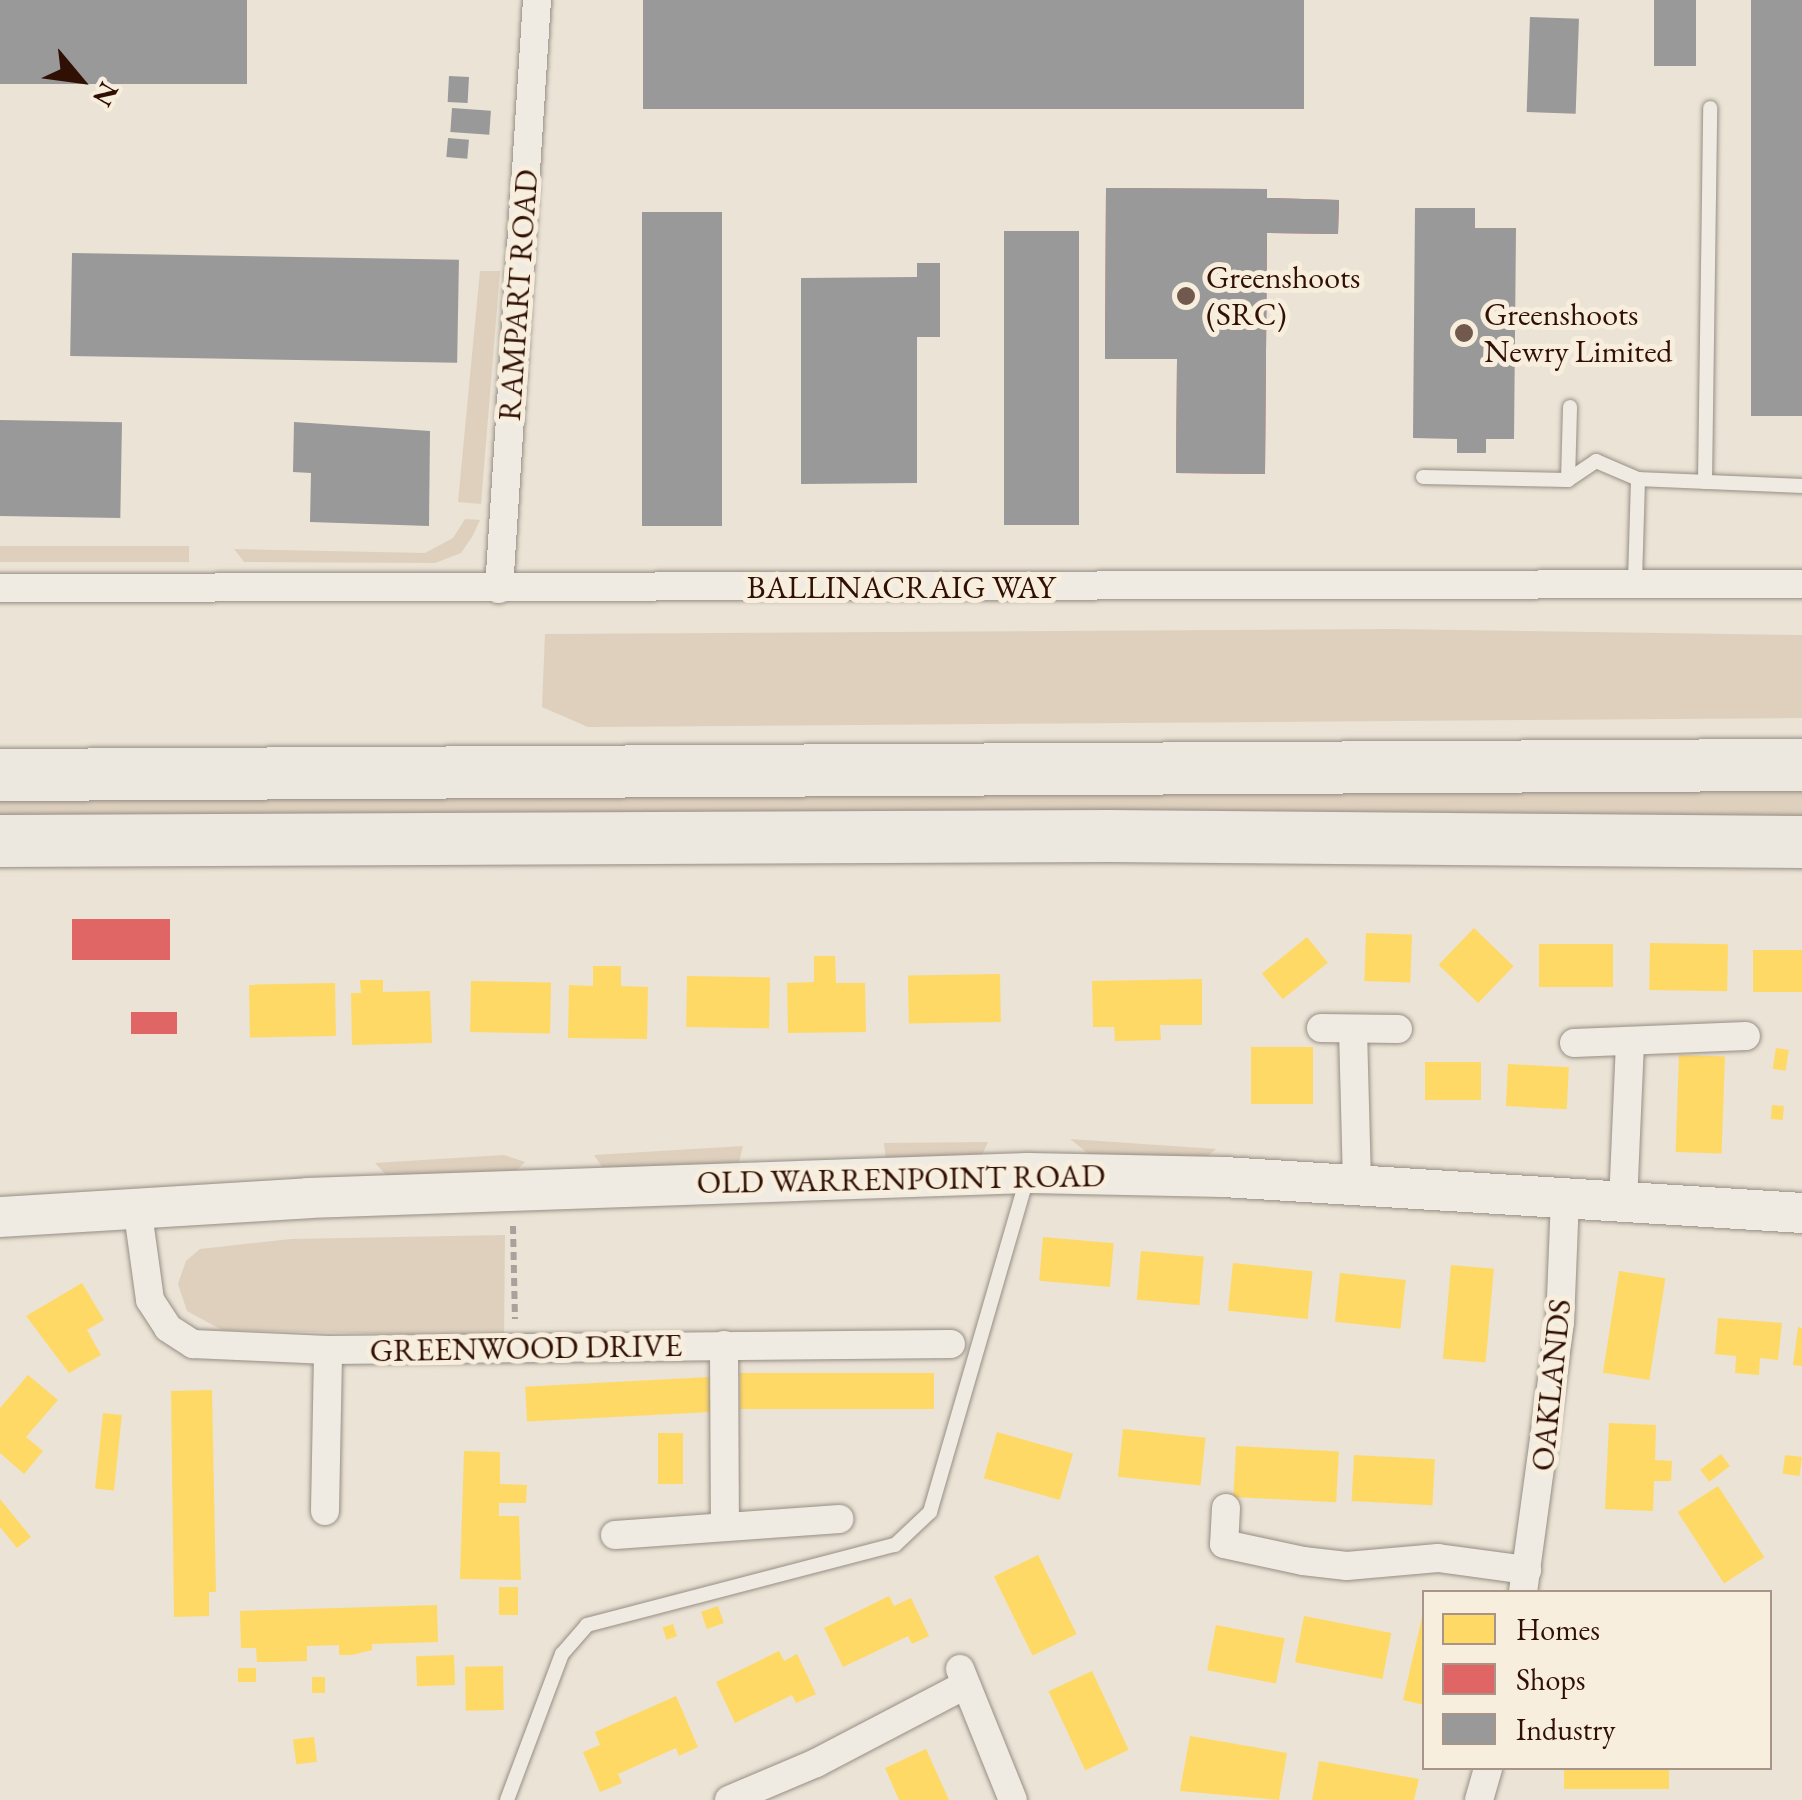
<!DOCTYPE html>
<html>
<head>
<meta charset="utf-8">
<style>
	body { margin:0 }
	#map { position:relative; width:1802px; height:1800px; overflow:hidden; background:#ebe3d5; font-family:"EB Garamond",serif }
	div>[style] { position:absolute }
	[style*='--x'] { left:calc(var(--x)*1px); top:calc(var(--y)*1px); width:calc(var(--w)*1px); rotate:calc(var(--a)*1deg) }
	.green>* { inset:0; background:#ded0bd; transform-origin:0 0 }
	.homes>* { inset:0; background:#ffd966; transform-origin:0 0 }
	.shops>* { inset:0; background:#e06666; transform-origin:0 0 }
	.industry>* { inset:0; background:#999; transform-origin:0 0 }
	.path>* { height:6px; margin-top:-3px; transform-origin:0; background:repeating-linear-gradient(90deg,#a9a29c 0 8px,transparent 0 13px) }
	.roads { filter:drop-shadow(0 0 2px #978e85) drop-shadow(0 0 2px #978e85) }
	.lane>* { height:14px; margin:-7px; padding:0 7px; transform-origin:7px; border-radius:7px; background:#efebe3 }
	.street>* { height:28px; margin:-14px; padding:0 14px; transform-origin:14px; border-radius:14px; background:#efebe3 }
	.secondary>* { height:40px; margin:-20px; padding:0 20px; transform-origin:20px; border-radius:20px; background:#efebe3 }
	.highway>* { height:52px; margin:-26px; padding:0 26px; transform-origin:26px; border-radius:26px; background:#ece7df }
	.dots>* { width:28px; height:28px; translate:-50% -50%; box-sizing:border-box; border:5px solid #f8eede; border-radius:50% }
	span { translate:-50% -50%; white-space:nowrap; text-align:center; line-height:1.15; -webkit-text-stroke:10px #f8eede; paint-order:stroke }
	.poi-label { font-size:32px; color:#300f04 }
	.left { translate:0 -50%; text-align:left }
	.street-label { font-size:32px; color:#300f04 }
	.legend { position:absolute; left:1422px; top:1590px; width:350px; height:180px; box-sizing:border-box; background:#f8eede; border:2px solid #a89587; margin:0; padding:12px 18px; list-style:none; font-size:30px; color:#300f04 }
	.legend li { display:flex; align-items:center; gap:20px; height:50px }
	.legend b { width:50px; border:2px solid #a89587 }
	.north { position:absolute; left:30px; top:30px; width:100px; height:100px; -webkit-text-stroke:8px #f8eede; paint-order:stroke; rotate:119deg; font-size:28px; font-weight:700; line-height:40px; text-align:center; color:#300f04 }
	.north::after { content:''; display:block; margin:auto; width:35px; height:45px; background:#300f04; clip-path:polygon(50% 0,100% 100%,50% 72%,0 100%) }
</style>
</head>
<body>
<div id="map">
	<div class="green">
		<i style="clip-path:polygon(480px 271px,500px 271px,481px 504px,458px 502px)"></i>
		<i style="clip-path:polygon(465px 519px,480px 520px,472px 537px,461px 553px,435px 563px,244px 562px,234px 549px,425px 553px,453px 538px)"></i>
		<i style="left:0;top:546px;width:189px;height:16px"></i>
		<i style="clip-path:polygon(1391px 629px,1802px 635px,1802px 718px,588px 727px,542px 707px,545px 634px)"></i>
		<i style="left:1802px;top:788px;width:33px;height:1802px;rotate:90deg"></i>
		<i style="clip-path:polygon(1070px 1139px,1216px 1149px,1204px 1159px,1089px 1154px)"></i>
		<i style="clip-path:polygon(988px 1142px,981px 1157px,886px 1160px,884px 1143px)"></i>
		<i style="clip-path:polygon(743px 1146px,739px 1162px,646px 1171px,602px 1167px,594px 1155px)"></i>
		<i style="clip-path:polygon(504px 1155px,525px 1162px,516px 1171px,388px 1177px,375px 1163px)"></i>
		<i style="clip-path:polygon(505px 1235px,504px 1336px,222px 1330px,187px 1311px,178px 1284px,186px 1261px,200px 1249px,291px 1239px)"></i>
	</div>
	<div class="homes">
		<i style="left:1474px;top:928px;width:55px;height:51px;rotate:44deg"></i>
		<i style="left:1366px;top:933px;width:46px;height:48px;rotate:2deg"></i>
		<i style="left:1307px;top:937px;width:33px;height:58px;rotate:51deg"></i>
		<i style="left:1650px;top:943px;width:78px;height:47px;rotate:1deg"></i>
		<i style="left:1539px;top:944px;width:74px;height:43px"></i>
		<i style="left:1753px;top:950px;width:49px;height:42px"></i>
		<i style="clip-path:polygon(814px 956px,835px 956px,836px 983px,865px 983px,866px 1032px,788px 1033px,787px 983px,814px 982px)"></i>
		<i style="clip-path:polygon(593px 966px,621px 966px,621px 986px,648px 987px,647px 1039px,568px 1038px,569px 985px,593px 986px)"></i>
		<i style="left:1000px;top:974px;width:48px;height:92px;rotate:89deg"></i>
		<i style="left:687px;top:976px;width:83px;height:51px;rotate:1deg"></i>
		<i style="clip-path:polygon(1202px 979px,1202px 1025px,1160px 1025px,1161px 1040px,1115px 1041px,1114px 1027px,1093px 1027px,1092px 981px)"></i>
		<i style="clip-path:polygon(360px 980px,383px 980px,383px 992px,430px 991px,432px 1043px,352px 1045px,351px 993px,361px 993px)"></i>
		<i style="left:471px;top:981px;width:80px;height:51px;rotate:1deg"></i>
		<i style="left:335px;top:983px;width:53px;height:86px;rotate:89deg"></i>
		<i style="left:1313px;top:1047px;width:57px;height:62px;rotate:90deg"></i>
		<i style="left:1776px;top:1048px;width:13px;height:21px;rotate:9deg"></i>
		<i style="left:1679px;top:1055px;width:46px;height:97px;rotate:2deg"></i>
		<i style="left:1425px;top:1062px;width:56px;height:38px"></i>
		<i style="left:1508px;top:1064px;width:61px;height:42px;rotate:3deg"></i>
		<i style="left:1772px;top:1105px;width:12px;height:14px;rotate:5deg"></i>
		<i style="left:1043px;top:1237px;width:71px;height:44px;rotate:5deg"></i>
		<i style="left:1141px;top:1251px;width:63px;height:49px;rotate:5deg"></i>
		<i style="left:1233px;top:1263px;width:80px;height:48px;rotate:6deg"></i>
		<i style="left:1451px;top:1265px;width:43px;height:94px;rotate:5deg"></i>
		<i style="left:1619px;top:1271px;width:47px;height:103px;rotate:9deg"></i>
		<i style="left:1340px;top:1273px;width:66px;height:49px;rotate:6deg"></i>
		<i style="clip-path:polygon(82px 1283px,104px 1320px,87px 1330px,101px 1355px,69px 1373px,26px 1316px)"></i>
		<i style="clip-path:polygon(1718px 1318px,1782px 1323px,1778px 1360px,1760px 1358px,1759px 1375px,1735px 1373px,1736px 1356px,1715px 1354px)"></i>
		<i style="clip-path:polygon(1798px 1327px,1802px 1328px,1802px 1366px,1793px 1365px)"></i>
		<i style="left:934px;top:1373px;width:36px;height:194px;rotate:90deg"></i>
		<i style="clip-path:polygon(28px 1375px,58px 1400px,26px 1437px,43px 1451px,24px 1474px,0 1453px,0 1408px)"></i>
		<i style="left:709px;top:1377px;width:35px;height:184px;rotate:87deg"></i>
		<i style="clip-path:polygon(212px 1390px,216px 1592px,209px 1592px,209px 1616px,174px 1617px,171px 1391px)"></i>
		<i style="left:103px;top:1413px;width:19px;height:76px;rotate:6deg"></i>
		<i style="clip-path:polygon(1609px 1423px,1656px 1425px,1655px 1460px,1672px 1461px,1671px 1481px,1654px 1481px,1653px 1511px,1605px 1509px)"></i>
		<i style="left:1123px;top:1429px;width:83px;height:48px;rotate:6deg"></i>
		<i style="left:997px;top:1432px;width:79px;height:48px;rotate:16deg"></i>
		<i style="left:683px;top:1433px;width:51px;height:25px;rotate:90deg"></i>
		<i style="left:1236px;top:1446px;width:103px;height:51px;rotate:3deg"></i>
		<i style="clip-path:polygon(464px 1451px,500px 1452px,500px 1484px,527px 1485px,526px 1503px,499px 1503px,499px 1516px,519px 1516px,521px 1580px,460px 1579px)"></i>
		<i style="left:1721px;top:1454px;width:15px;height:26px;rotate:53deg"></i>
		<i style="left:1354px;top:1455px;width:81px;height:46px;rotate:3deg"></i>
		<i style="left:1785px;top:1455px;width:17px;height:19px;rotate:7deg"></i>
		<i style="left:1718px;top:1486px;width:85px;height:48px;rotate:57deg"></i>
		<i style="clip-path:polygon(0 1499px,31px 1537px,17px 1548px,0 1527px)"></i>
		<i style="left:1038px;top:1555px;width:88px;height:49px;rotate:64deg"></i>
		<i style="left:499px;top:1587px;width:19px;height:28px"></i>
		<i style="clip-path:polygon(889px 1596px,894px 1606px,911px 1598px,929px 1636px,912px 1644px,908px 1636px,843px 1667px,824px 1628px)"></i>
		<i style="clip-path:polygon(437px 1605px,438px 1642px,372px 1644px,372px 1650px,352px 1655px,339px 1655px,339px 1645px,307px 1646px,307px 1661px,274px 1662px,257px 1662px,256px 1648px,241px 1648px,240px 1611px)"></i>
		<i style="left:718px;top:1606px;width:18px;height:18px;rotate:71deg"></i>
		<i style="clip-path:polygon(1423px 1613px,1424px 1613px,1424px 1705px,1403px 1700px)"></i>
		<i style="left:1304px;top:1616px;width:89px;height:47px;rotate:11deg"></i>
		<i style="left:673px;top:1624px;width:13px;height:11px;rotate:72deg"></i>
		<i style="left:1216px;top:1625px;width:70px;height:46px;rotate:11deg"></i>
		<i style="clip-path:polygon(779px 1651px,784px 1661px,797px 1654px,816px 1694px,796px 1703px,792px 1695px,735px 1723px,716px 1682px)"></i>
		<i style="left:454px;top:1655px;width:30px;height:38px;rotate:88deg"></i>
		<i style="left:503px;top:1666px;width:44px;height:38px;rotate:89deg"></i>
		<i style="left:238px;top:1668px;width:18px;height:14px"></i>
		<i style="left:1092px;top:1671px;width:87px;height:48px;rotate:65deg"></i>
		<i style="left:312px;top:1677px;width:13px;height:16px"></i>
		<i style="clip-path:polygon(676px 1696px,698px 1747px,679px 1756px,676px 1748px,618px 1774px,622px 1783px,600px 1792px,583px 1752px,600px 1745px,595px 1732px)"></i>
		<i style="clip-path:polygon(1190px 1736px,1287px 1753px,1279px 1800px,1180px 1791px)"></i>
		<i style="left:314px;top:1737px;width:25px;height:21px;rotate:83deg"></i>
		<i style="clip-path:polygon(926px 1749px,949px 1800px,899px 1800px,885px 1768px)"></i>
		<i style="clip-path:polygon(1319px 1761px,1419px 1779px,1414px 1800px,1312px 1800px)"></i>
		<i style="left:1564px;top:1768px;width:105px;height:21px"></i>
	</div>
	<div class="shops">
		<i style="clip-path:polygon(1106px 188px,1267px 189px,1267px 198px,1339px 200px,1338px 234px,1267px 233px,1265px 474px,1176px 473px,1177px 359px,1105px 359px)"></i>
		<i style="left:72px;top:919px;width:98px;height:41px"></i>
		<i style="left:131px;top:1012px;width:46px;height:22px"></i>
	</div>
	<div class="industry">
		<i style="left:0;top:0;width:247px;height:84px"></i>
		<i style="left:643px;top:0;width:661px;height:109px"></i>
		<i style="left:1654px;top:0;width:42px;height:66px"></i>
		<i style="left:1751px;top:0;width:51px;height:416px"></i>
		<i style="left:1530px;top:17px;width:49px;height:95px;rotate:2deg"></i>
		<i style="left:449px;top:76px;width:20px;height:26px;rotate:3deg"></i>
		<i style="left:452px;top:108px;width:39px;height:24px;rotate:4deg"></i>
		<i style="left:448px;top:138px;width:21px;height:19px;rotate:5deg"></i>
		<i style="clip-path:polygon(1106px 188px,1267px 189px,1267px 198px,1339px 200px,1338px 234px,1267px 233px,1265px 474px,1176px 473px,1177px 359px,1105px 359px)"></i>
		<i style="clip-path:polygon(1415px 208px,1475px 208px,1475px 228px,1516px 228px,1514px 439px,1486px 439px,1486px 453px,1457px 453px,1457px 439px,1413px 438px)"></i>
		<i style="left:642px;top:212px;width:80px;height:314px"></i>
		<i style="left:1004px;top:231px;width:75px;height:294px"></i>
		<i style="left:72px;top:253px;width:387px;height:103px;rotate:1deg"></i>
		<i style="clip-path:polygon(917px 263px,940px 263px,940px 337px,917px 337px,917px 483px,801px 484px,801px 278px,917px 277px)"></i>
		<i style="left:0;top:420px;width:122px;height:96px;rotate:1deg"></i>
		<i style="clip-path:polygon(294px 422px,430px 431px,429px 526px,310px 522px,311px 473px,293px 472px)"></i>
	</div>
	<div class="path">
		<i style="--x:513;--y:1226;--w:93;--a:88.8"></i>
	</div>
	<div class="roads">
		<div class="lane">
			<i style="--x:1423;--y:477;--w:145;--a:1.2"></i>
			<i style="--x:1568;--y:480;--w:34;--a:-34"></i>
			<i style="--x:1596;--y:461;--w:46;--a:23.2"></i>
			<i style="--x:1568;--y:480;--w:73;--a:-88.4"></i>
			<i style="--x:1705;--y:482;--w:374;--a:-89.2"></i>
			<i style="--x:1635;--y:581;--w:102;--a:-88.3"></i>
			<i style="--x:1638;--y:479;--w:164;--a:2.4"></i>
			<i style="--x:507;--y:1800;--w:156;--a:-69.4"></i>
			<i style="--x:562;--y:1654;--w:38;--a:-49"></i>
			<i style="--x:587;--y:1625;--w:318;--a:-14.6"></i>
			<i style="--x:895;--y:1545;--w:48;--a:-43.3"></i>
			<i style="--x:930;--y:1512;--w:348;--a:-73.8"></i>
		</div>
		<div class="street">
			<i style="--x:0;--y:588;--w:1802;--a:-0.13"></i>
			<i style="--x:499;--y:589;--w:590;--a:-86.31"></i>
			<i style="--x:1321;--y:1028;--w:77;--a:0.7"></i>
			<i style="--x:1353;--y:1030;--w:154;--a:88.5"></i>
			<i style="--x:1574;--y:1043;--w:172;--a:-2.3"></i>
			<i style="--x:1623;--y:1203;--w:162;--a:-87.5"></i>
			<i style="--x:137;--y:1206;--w:95;--a:82.1"></i>
			<i style="--x:150;--y:1300;--w:33;--a:57"></i>
			<i style="--x:168;--y:1328;--w:30;--a:33"></i>
			<i style="--x:193;--y:1344;--w:135;--a:2.5"></i>
			<i style="--x:328;--y:1350;--w:623;--a:-0.55"></i>
			<i style="--x:724;--y:1345;--w:180;--a:89.7"></i>
			<i style="--x:1226;--y:1508;--w:36;--a:93"></i>
			<i style="--x:1224;--y:1544;--w:81;--a:12.1"></i>
			<i style="--x:1303;--y:1561;--w:44;--a:6.5"></i>
			<i style="--x:1347;--y:1566;--w:91;--a:-5"></i>
			<i style="--x:1438;--y:1558;--w:90;--a:7.7"></i>
			<i style="--x:325;--y:1511;--w:161;--a:-88.9"></i>
			<i style="--x:615;--y:1535;--w:225;--a:-4.1"></i>
			<i style="--x:1523;--y:1592;--w:272;--a:-82.2"></i>
			<i style="--x:1560;--y:1323;--w:125;--a:-87.7"></i>
			<i style="--x:960;--y:1669;--w:141;--a:68"></i>
			<i style="--x:729;--y:1800;--w:95;--a:-23"></i>
			<i style="--x:816;--y:1763;--w:166;--a:-27.6"></i>
			<i style="--x:1479;--y:1800;--w:33;--a:-74"></i>
		</div>
		<div class="secondary">
			<i style="--x:0;--y:1217;--w:309;--a:-3.5"></i>
			<i style="--x:308;--y:1198;--w:720;--a:-1.99"></i>
			<i style="--x:1028;--y:1173;--w:196;--a:1.2"></i>
			<i style="--x:1224;--y:1177;--w:579;--a:3.56"></i>
		</div>
		<div class="highway">
			<i style="--x:0;--y:775;--w:1802;--a:-0.32"></i>
			<i style="--x:0;--y:841;--w:1109;--a:-0.26"></i>
			<i style="--x:1109;--y:836;--w:693;--a:0.5"></i>
		</div>
	</div>
	<div class="dots">
		<i style="left:1186px;top:296px;background:#71594d"></i>
		<i style="left:1464px;top:333px;background:#71594d"></i>
	</div>
	<div class="poi-label">
		<span class="left" style="left:1206px;top:296px">Greenshoots<br>(SRC)</span>
		<span class="left" style="left:1484px;top:333px">Greenshoots<br>Newry Limited</span>
	</div>
	<div class="street-label">
		<span style="left:518px;top:295px;rotate:-86deg">RAMPART ROAD</span>
		<span style="left:901px;top:587px">BALLINACRAIG WAY</span>
		<span style="left:901px;top:1179px;rotate:-1deg">OLD WARRENPOINT ROAD</span>
		<span style="left:526px;top:1348px;rotate:-1deg">GREENWOOD DRIVE</span>
		<span style="left:1551px;top:1385px;rotate:-84deg">OAKLANDS</span>
	</div>
	<ul class="legend">
	<li><b style="height:28px;background:#ffd966"></b>Homes</li>
	<li><b style="height:28px;background:#e06666"></b>Shops</li>
	<li><b style="height:28px;background:#999"></b>Industry</li>
	</ul>
	<div class="north">N</div>
</div>
</body>
</html>
